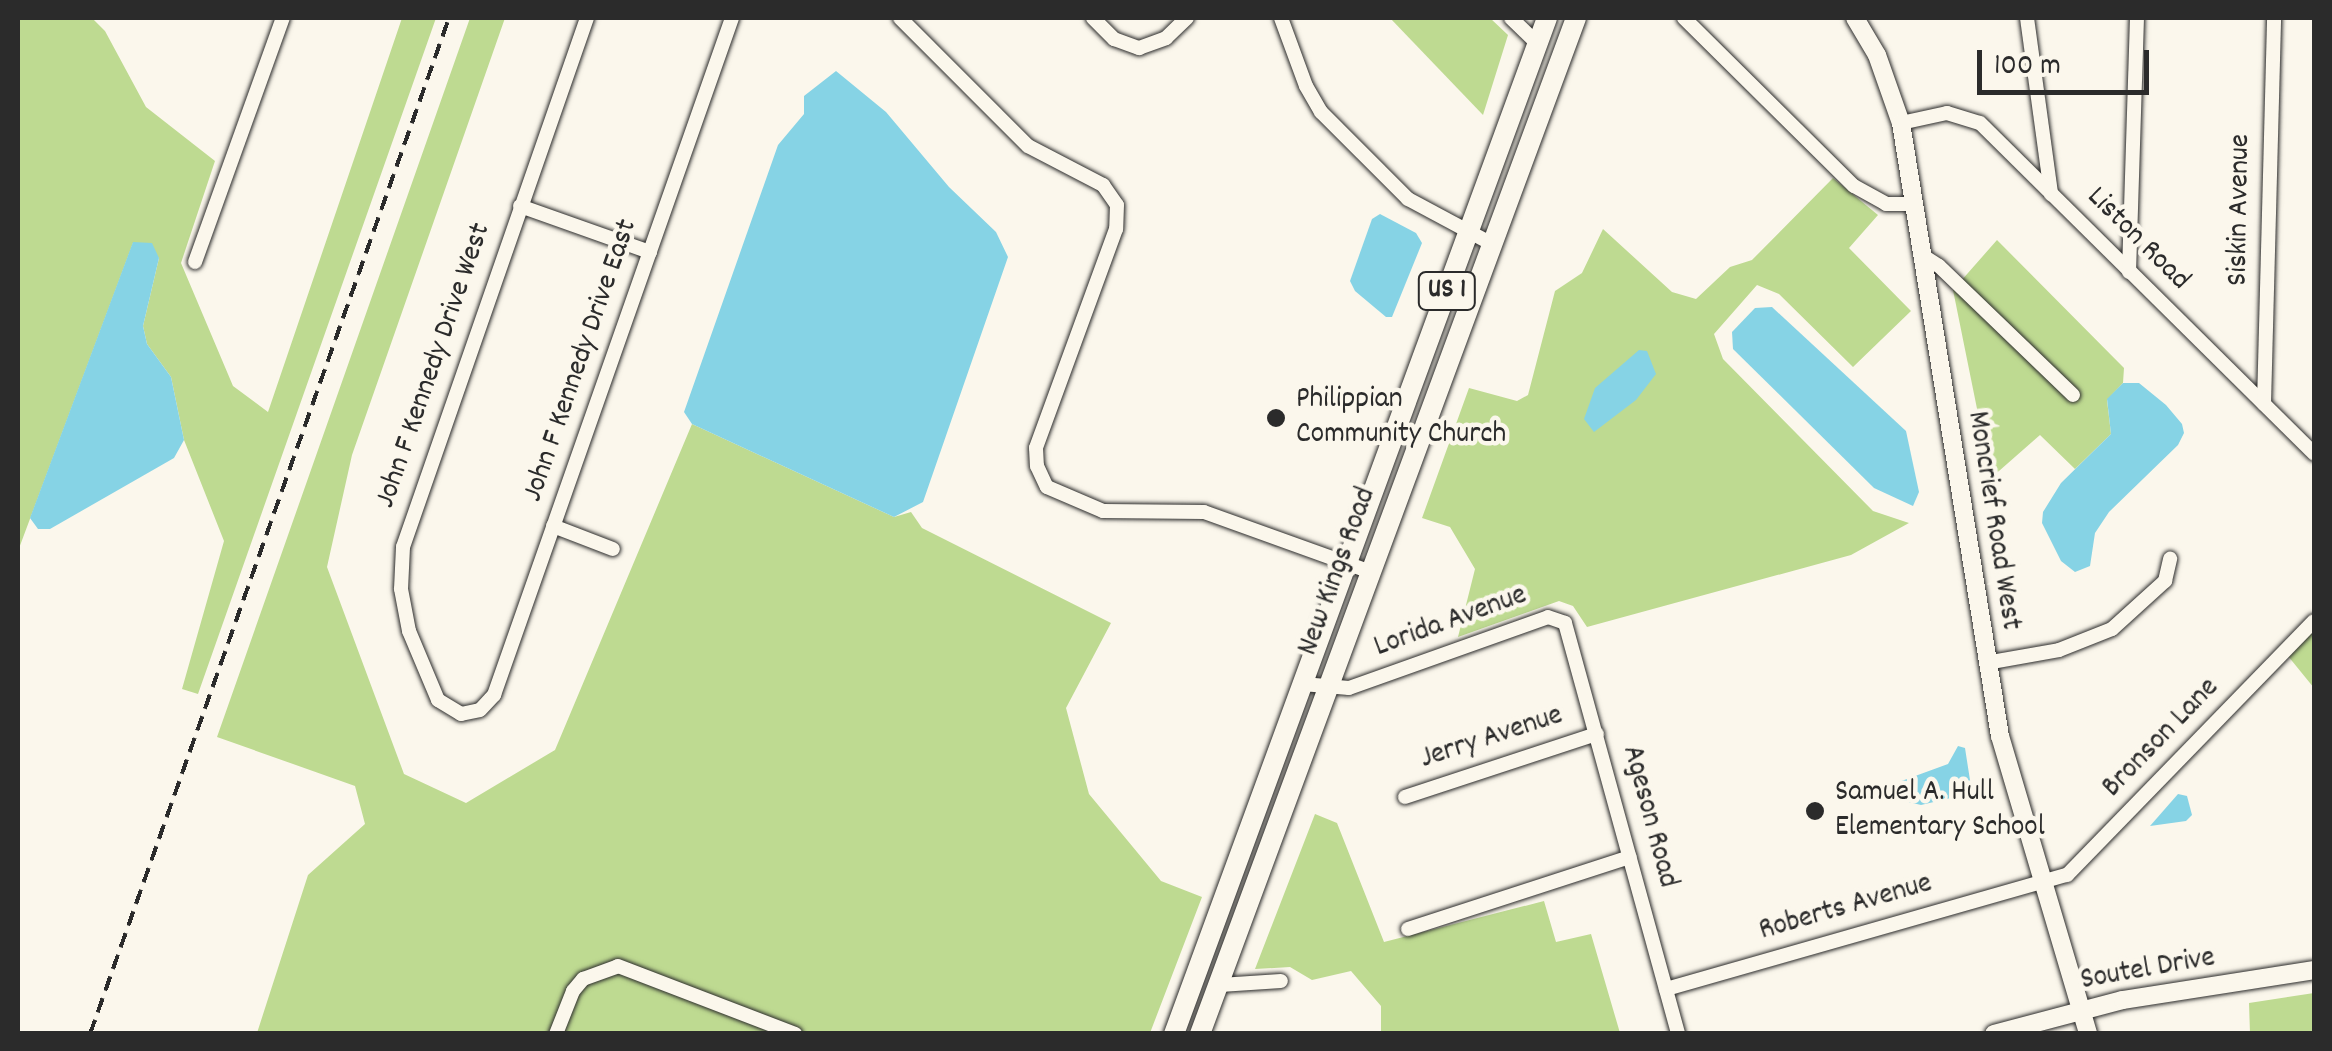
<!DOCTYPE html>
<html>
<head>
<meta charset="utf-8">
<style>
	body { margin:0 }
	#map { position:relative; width:2332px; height:1051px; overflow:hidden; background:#fbf7ec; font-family:Dekko,sans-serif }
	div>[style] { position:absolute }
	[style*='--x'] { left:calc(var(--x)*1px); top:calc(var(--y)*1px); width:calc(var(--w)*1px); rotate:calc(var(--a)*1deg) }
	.green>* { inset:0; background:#beda91 }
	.water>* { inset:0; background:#86d3e5 }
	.roads { filter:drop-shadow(0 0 2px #2b2b2b) drop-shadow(0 0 2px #2b2b2b) }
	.minor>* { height:14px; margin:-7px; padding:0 7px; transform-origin:7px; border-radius:7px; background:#fbf7ec }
	.major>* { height:18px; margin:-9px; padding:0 9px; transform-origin:9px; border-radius:9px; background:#fbf7ec }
	.highway>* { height:20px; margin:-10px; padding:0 10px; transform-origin:10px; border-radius:10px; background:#fbf7ec }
	.rail>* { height:4px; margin-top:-2px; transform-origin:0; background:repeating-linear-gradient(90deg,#2b2b2b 0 15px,transparent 0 23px) }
	.dots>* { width:28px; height:28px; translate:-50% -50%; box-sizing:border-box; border:5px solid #fbf7ec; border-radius:50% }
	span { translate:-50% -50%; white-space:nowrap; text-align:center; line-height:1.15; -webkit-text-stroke:9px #fbf7ec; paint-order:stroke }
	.shield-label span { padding:2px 8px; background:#fbf7ec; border:2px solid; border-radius:8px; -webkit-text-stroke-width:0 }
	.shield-label { font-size:28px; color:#2b2b2b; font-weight:700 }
	.street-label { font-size:30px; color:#2b2b2b }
	.poi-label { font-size:30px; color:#2b2b2b }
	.left { translate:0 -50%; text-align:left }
	.frame { position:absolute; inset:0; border:20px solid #2b2b2b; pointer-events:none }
	.scale { position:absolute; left:1977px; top:50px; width:172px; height:45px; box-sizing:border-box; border:5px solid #2b2b2b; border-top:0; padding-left:12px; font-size:30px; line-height:35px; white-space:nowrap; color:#2b2b2b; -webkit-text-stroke:8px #fbf7ec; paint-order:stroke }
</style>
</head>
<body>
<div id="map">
	<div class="green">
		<i style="clip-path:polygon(18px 18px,92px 18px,105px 31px,146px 107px,215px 161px,181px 263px,233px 386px,268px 412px,402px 18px,436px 18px,198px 694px,182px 689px,224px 541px,184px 440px,171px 377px,147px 344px,143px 326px,159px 258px,133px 243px,18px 551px)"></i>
		<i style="clip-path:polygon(470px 18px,505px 18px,352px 455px,327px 567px,404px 774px,466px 803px,555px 750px,692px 424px,894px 517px,911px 512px,922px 528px,1111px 623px,1066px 708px,1089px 794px,1161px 881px,1202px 897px,1150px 1033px,257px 1033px,308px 875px,365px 824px,355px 786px,217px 737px)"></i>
		<i style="clip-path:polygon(1390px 18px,1490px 18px,1508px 35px,1483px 115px)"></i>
		<i style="clip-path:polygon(1833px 178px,1878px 215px,1849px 248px,1911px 311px,1853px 367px,1779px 294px,1757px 285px,1714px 334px,1723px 359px,1873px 511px,1909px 523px,1851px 555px,1587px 627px,1573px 606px,1559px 601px,1458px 637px,1475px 569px,1450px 527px,1422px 518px,1469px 388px,1517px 401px,1528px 395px,1555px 291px,1582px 273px,1603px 229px,1672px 292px,1696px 299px,1730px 267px,1752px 260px)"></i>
		<i style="clip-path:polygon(1997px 240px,2124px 368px,2123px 383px,2107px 400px,2111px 434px,2075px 469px,2040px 435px,1991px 478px,1953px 290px)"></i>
		<i style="clip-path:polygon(2314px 629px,2314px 688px,2288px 656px)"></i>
		<i style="clip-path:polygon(1315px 814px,1337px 823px,1384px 942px,1544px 901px,1556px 942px,1591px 934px,1620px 1033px,1381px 1033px,1381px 1006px,1351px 971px,1312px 980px,1290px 967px,1255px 969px)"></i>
		<i style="clip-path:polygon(2314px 993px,2314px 1033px,2250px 1033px,2249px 1003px)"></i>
	</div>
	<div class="water">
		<i style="clip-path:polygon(836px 71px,886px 112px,949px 187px,996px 232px,1008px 257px,923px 502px,894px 517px,692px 424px,684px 412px,778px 145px,804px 114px,804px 96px)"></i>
		<i style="clip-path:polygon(1380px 214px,1416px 233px,1422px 243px,1392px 317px,1386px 317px,1355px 291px,1350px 281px,1372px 219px)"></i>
		<i style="clip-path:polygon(133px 242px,152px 243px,159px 258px,143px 326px,147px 344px,171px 377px,184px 440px,174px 458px,50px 529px,38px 529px,30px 518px)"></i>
		<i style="clip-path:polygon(1772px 307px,1906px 431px,1919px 492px,1913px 506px,1874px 488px,1733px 349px,1732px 332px,1755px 308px)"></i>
		<i style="clip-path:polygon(1639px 350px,1647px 351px,1656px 374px,1636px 400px,1594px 432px,1584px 419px,1595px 388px)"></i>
		<i style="clip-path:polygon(2123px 383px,2139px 383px,2166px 405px,2182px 424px,2184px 433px,2178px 445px,2109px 512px,2095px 533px,2090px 566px,2075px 572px,2061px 561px,2042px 523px,2043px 512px,2061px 483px,2111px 434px,2107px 399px)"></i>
		<i style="clip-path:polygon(1958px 746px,1965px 748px,1972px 793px,1921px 805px,1896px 799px,1896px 783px,1948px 764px)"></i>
		<i style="clip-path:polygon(2178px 794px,2187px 796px,2192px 815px,2186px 821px,2150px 826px)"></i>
	</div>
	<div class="roads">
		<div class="minor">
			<i style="--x:587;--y:18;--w:560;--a:109.18"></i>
			<i style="--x:403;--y:547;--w:42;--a:92.7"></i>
			<i style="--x:401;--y:589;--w:43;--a:79.2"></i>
			<i style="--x:409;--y:631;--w:75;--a:67.2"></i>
			<i style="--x:438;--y:700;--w:27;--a:31"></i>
			<i style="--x:461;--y:714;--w:19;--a:-12"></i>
			<i style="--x:480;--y:710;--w:21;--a:-47"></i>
			<i style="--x:494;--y:695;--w:718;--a:-70.63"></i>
			<i style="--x:900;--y:18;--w:181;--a:45"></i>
			<i style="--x:1028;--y:146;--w:85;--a:27.5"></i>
			<i style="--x:1103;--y:185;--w:24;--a:55"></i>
			<i style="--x:1117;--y:205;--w:24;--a:92"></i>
			<i style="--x:1116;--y:229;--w:233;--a:110.1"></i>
			<i style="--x:1036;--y:448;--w:18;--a:87"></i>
			<i style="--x:1037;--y:466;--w:23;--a:65"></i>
			<i style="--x:1047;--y:487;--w:61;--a:23.2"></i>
			<i style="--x:1103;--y:511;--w:101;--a:0.6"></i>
			<i style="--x:1204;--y:512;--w:177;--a:19.8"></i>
			<i style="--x:1093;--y:18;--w:30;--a:45"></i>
			<i style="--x:1114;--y:39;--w:27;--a:20"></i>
			<i style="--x:1139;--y:48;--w:29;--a:-20"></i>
			<i style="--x:1166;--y:38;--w:29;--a:-44"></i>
			<i style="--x:1281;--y:18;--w:72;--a:69.8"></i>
			<i style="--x:1306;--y:86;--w:30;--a:60"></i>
			<i style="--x:1321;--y:112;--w:123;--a:45"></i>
			<i style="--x:1408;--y:199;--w:95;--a:28.2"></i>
			<i style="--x:1511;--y:18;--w:36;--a:44"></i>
			<i style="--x:1684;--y:18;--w:239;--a:44.7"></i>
			<i style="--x:1854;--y:186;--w:37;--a:29"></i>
			<i style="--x:1886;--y:204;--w:27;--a:0"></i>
			<i style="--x:2027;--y:18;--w:178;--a:82.2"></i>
			<i style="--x:1901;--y:123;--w:47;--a:-12.3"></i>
			<i style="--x:1947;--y:113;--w:34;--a:17"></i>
			<i style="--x:1980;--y:123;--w:470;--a:44.7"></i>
			<i style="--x:520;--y:206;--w:138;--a:19.5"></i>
			<i style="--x:1922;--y:255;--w:20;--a:33"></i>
			<i style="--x:1939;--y:266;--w:186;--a:43.9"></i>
			<i style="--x:195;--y:262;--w:259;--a:-70.2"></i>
			<i style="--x:2129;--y:272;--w:254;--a:-88.2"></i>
			<i style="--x:2264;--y:404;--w:386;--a:-88.5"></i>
			<i style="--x:553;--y:526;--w:64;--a:21"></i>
			<i style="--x:1986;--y:663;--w:74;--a:-10.1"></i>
			<i style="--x:2059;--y:650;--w:57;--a:-21.6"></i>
			<i style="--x:2112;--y:629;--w:72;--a:-42.2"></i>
			<i style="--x:2165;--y:581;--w:23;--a:-77"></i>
			<i style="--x:1303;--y:684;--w:46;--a:5"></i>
			<i style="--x:1349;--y:688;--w:211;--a:-19.6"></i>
			<i style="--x:1548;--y:617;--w:18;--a:19"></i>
			<i style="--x:1565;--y:623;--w:426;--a:74.6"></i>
			<i style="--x:1405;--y:797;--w:202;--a:-18.2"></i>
			<i style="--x:1408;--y:929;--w:233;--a:-18"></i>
			<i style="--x:1220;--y:985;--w:61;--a:-3.8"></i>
			<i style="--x:1666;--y:989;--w:417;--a:-15.9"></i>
			<i style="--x:2067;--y:875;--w:354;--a:-45.8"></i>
			<i style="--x:556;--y:1034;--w:46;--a:-68.4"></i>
			<i style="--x:573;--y:991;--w:16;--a:-50"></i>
			<i style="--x:583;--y:979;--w:37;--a:-20"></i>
			<i style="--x:618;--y:966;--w:190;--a:21"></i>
		</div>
		<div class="major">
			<i style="--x:1855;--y:18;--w:43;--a:59.3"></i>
			<i style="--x:1877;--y:55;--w:72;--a:70.6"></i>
			<i style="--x:1901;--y:123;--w:621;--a:80.83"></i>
			<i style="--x:2000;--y:736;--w:311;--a:73.5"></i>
			<i style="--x:1994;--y:1034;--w:133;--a:-14.8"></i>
			<i style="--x:2123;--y:1000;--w:193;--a:-8.9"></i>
		</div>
		<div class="highway">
			<i style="--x:1174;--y:1034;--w:1082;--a:-69.84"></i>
			<i style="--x:1200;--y:1034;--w:1083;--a:-69.69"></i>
		</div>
	</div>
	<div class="rail">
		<i style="--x:90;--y:1034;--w:1078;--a:-70.54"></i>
	</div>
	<div class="dots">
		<i style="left:1276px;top:418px;background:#2b2b2b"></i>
		<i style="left:1815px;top:811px;background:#2b2b2b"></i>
	</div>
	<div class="shield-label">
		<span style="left:1447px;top:291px">US 1</span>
	</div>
	<div class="street-label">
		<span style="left:2241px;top:210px;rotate:-89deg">Siskin Avenue</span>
		<span style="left:2137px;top:240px;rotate:45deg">Liston Road</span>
		<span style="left:582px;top:361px;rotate:-71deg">John F Kennedy Drive East</span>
		<span style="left:435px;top:366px;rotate:-71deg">John F Kennedy Drive West</span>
		<span style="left:1992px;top:521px;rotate:81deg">Moncrief Road West</span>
		<span style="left:1339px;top:572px;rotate:-70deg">New Kings Road</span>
		<span style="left:1451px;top:623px;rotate:-20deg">Lorida Avenue</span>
		<span style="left:1492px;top:739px;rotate:-18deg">Jerry Avenue</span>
		<span style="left:2162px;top:739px;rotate:-46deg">Bronson Lane</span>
		<span style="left:1648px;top:817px;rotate:75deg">Ageson Road</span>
		<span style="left:1846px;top:909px;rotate:-16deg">Roberts Avenue</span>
		<span style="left:2148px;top:971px;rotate:-10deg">Soutel Drive</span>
	</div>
	<div class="poi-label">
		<span class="left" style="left:1296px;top:418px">Philippian<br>Community Church</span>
		<span class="left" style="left:1835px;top:811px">Samuel A. Hull<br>Elementary School</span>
	</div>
	<div class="frame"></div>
	<div class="scale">100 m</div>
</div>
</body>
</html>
